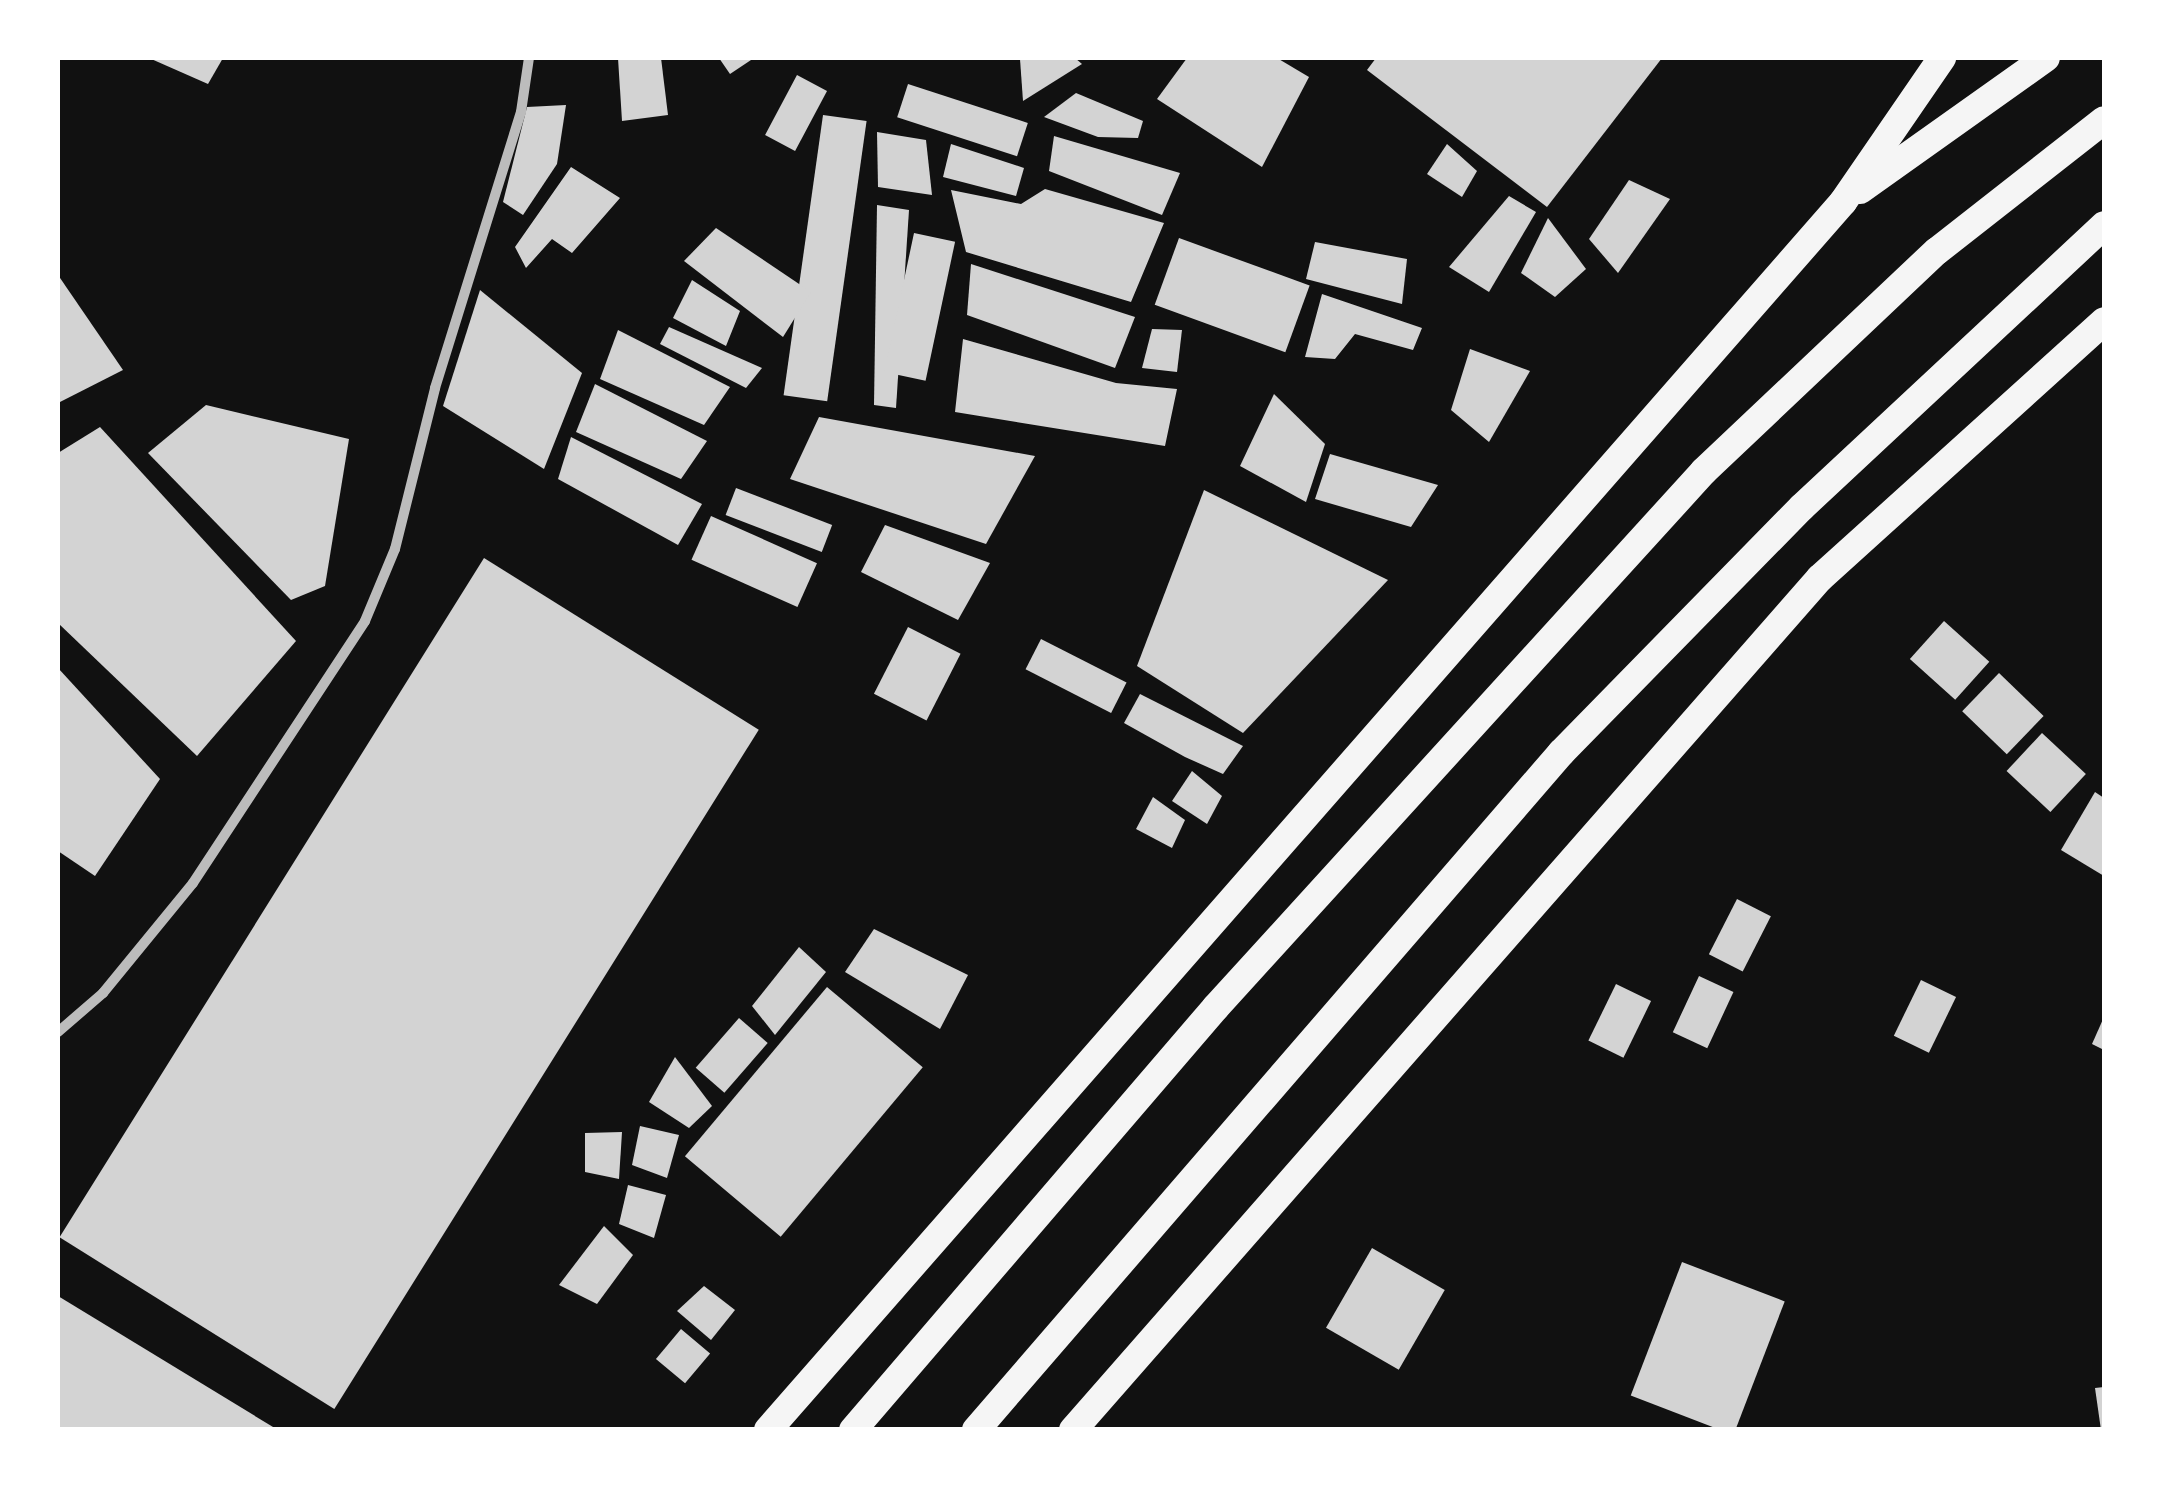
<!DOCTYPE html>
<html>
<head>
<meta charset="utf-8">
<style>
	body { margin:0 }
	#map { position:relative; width:2162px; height:1487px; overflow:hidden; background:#111; font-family:"Alegreya Sans",sans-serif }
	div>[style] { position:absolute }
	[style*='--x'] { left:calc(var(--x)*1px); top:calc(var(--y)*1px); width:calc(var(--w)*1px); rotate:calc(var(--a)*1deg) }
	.building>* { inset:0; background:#d3d3d3; transform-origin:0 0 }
	.minor>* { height:10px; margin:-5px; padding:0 5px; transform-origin:5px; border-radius:5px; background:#bcbcbc }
	.trunk>* { height:28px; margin:-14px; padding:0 14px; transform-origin:14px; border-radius:14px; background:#f5f5f5 }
	span { translate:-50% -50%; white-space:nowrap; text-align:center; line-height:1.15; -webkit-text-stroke:9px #fff; paint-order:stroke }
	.frame { position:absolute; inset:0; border:60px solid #fff; pointer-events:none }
</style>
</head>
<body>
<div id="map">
	<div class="building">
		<i style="clip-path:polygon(149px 58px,223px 58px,208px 84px)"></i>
		<i style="clip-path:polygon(618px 58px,661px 58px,668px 115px,622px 121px)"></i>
		<i style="clip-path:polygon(719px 58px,754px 58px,730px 74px)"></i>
		<i style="clip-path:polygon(1075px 58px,1082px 64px,1023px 101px,1020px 59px)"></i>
		<i style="clip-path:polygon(1187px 58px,1277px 58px,1309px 77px,1262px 167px,1157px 99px)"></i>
		<i style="clip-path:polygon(1376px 58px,1662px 58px,1547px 207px,1367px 70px)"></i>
		<i style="left:797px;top:75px;width:34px;height:68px;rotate:28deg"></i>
		<i style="left:908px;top:84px;width:126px;height:35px;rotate:18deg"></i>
		<i style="clip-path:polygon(1076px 93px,1143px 121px,1138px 138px,1098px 137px,1044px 117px)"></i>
		<i style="clip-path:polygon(566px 105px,557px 164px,523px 215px,503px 202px,527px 107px)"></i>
		<i style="left:823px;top:115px;width:44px;height:283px;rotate:8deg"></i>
		<i style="clip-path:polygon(877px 132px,926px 140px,932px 195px,878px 187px)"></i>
		<i style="clip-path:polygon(1054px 136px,1180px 173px,1162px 215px,1049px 171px)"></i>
		<i style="clip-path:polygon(951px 144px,1024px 168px,1016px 196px,943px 177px)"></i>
		<i style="clip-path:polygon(1447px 144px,1477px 171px,1462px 197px,1427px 174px)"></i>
		<i style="clip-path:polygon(571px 167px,620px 198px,572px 253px,552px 239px,526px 268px,515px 247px)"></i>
		<i style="clip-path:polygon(1629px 180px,1670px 199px,1618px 273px,1589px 239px)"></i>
		<i style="clip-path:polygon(1045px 189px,1164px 223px,1131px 302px,966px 252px,951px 190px,1021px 204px)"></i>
		<i style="clip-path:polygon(1509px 196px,1536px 212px,1489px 292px,1449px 267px)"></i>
		<i style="clip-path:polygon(877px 205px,909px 210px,896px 408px,874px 405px)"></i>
		<i style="clip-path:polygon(1548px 218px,1586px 269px,1555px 297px,1521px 273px)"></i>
		<i style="clip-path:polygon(716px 228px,811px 292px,783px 337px,684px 261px)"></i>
		<i style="left:914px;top:233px;width:42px;height:142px;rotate:12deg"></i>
		<i style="left:1179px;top:238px;width:139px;height:71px;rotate:20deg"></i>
		<i style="clip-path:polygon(1315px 242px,1407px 259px,1402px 304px,1306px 279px)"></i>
		<i style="clip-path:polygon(971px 264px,1135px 317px,1115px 368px,967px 315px)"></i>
		<i style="clip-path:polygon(58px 275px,123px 370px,58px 403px)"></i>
		<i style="clip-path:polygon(692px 280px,740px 311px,726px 346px,673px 318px)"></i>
		<i style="clip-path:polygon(480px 290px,582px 373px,544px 469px,443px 406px)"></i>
		<i style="clip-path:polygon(1322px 294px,1422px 328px,1413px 350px,1355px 334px,1335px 359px,1305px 357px)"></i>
		<i style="clip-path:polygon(669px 327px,762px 368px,746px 388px,660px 344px)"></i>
		<i style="clip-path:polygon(1152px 329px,1182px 330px,1177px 372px,1142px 368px)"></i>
		<i style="clip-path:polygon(618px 330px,730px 387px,704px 425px,600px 379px)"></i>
		<i style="clip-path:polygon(963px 339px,1116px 383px,1177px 389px,1165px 446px,955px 412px)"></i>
		<i style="clip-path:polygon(1470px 349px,1530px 371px,1489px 442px,1451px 410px)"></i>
		<i style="clip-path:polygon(595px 384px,707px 441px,681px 479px,576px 432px)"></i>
		<i style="clip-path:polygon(1274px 394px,1325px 444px,1306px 502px,1240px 466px)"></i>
		<i style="clip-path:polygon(206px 405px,349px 439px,325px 586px,291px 600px,148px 453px)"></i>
		<i style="clip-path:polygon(819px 417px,1035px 456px,986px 544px,790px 479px)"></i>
		<i style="clip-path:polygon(100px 427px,296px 641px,197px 756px,58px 623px,58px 453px)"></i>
		<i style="clip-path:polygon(571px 437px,702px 504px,678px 545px,558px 479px)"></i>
		<i style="clip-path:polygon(1330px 454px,1438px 485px,1411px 527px,1315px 499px)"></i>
		<i style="left:736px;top:488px;width:103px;height:29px;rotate:21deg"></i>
		<i style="clip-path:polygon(1204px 490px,1388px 580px,1243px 733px,1137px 666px)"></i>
		<i style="left:711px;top:516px;width:116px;height:48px;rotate:24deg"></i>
		<i style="clip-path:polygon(885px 525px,990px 563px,958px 620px,861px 572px)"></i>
		<i style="left:484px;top:558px;width:324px;height:801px;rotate:32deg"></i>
		<i style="left:1944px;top:621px;width:61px;height:51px;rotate:42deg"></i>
		<i style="left:908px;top:627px;width:59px;height:75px;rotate:27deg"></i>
		<i style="left:1041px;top:639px;width:96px;height:34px;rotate:27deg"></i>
		<i style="clip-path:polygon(58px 668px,160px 779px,95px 876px,58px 851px)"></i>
		<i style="left:1999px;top:673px;width:62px;height:53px;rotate:44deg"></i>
		<i style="clip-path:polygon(1140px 694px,1243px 746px,1223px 774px,1185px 757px,1124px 723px)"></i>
		<i style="left:2042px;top:733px;width:60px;height:52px;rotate:43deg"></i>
		<i style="clip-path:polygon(1192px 771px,1222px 796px,1207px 824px,1172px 801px)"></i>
		<i style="clip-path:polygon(2095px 792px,2104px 798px,2104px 876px,2061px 850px)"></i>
		<i style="clip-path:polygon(1153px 797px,1185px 820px,1172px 848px,1136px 829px)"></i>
		<i style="left:1737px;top:899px;width:38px;height:62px;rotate:27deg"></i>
		<i style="clip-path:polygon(874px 929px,968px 975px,940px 1029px,845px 972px)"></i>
		<i style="clip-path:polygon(799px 947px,826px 972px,775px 1035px,752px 1006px)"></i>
		<i style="left:1699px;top:976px;width:38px;height:62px;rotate:25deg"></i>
		<i style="left:1921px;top:980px;width:39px;height:62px;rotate:26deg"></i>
		<i style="left:1616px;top:984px;width:39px;height:63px;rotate:26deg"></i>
		<i style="left:827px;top:987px;width:125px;height:221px;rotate:40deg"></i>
		<i style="clip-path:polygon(2104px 1017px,2104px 1050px,2092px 1044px)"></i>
		<i style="left:739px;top:1018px;width:38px;height:66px;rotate:41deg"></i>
		<i style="clip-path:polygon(675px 1057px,712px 1106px,689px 1128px,649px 1102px)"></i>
		<i style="clip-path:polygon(640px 1126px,679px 1135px,667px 1178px,632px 1165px)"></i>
		<i style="clip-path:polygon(622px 1132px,619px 1179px,585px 1172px,585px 1133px)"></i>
		<i style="clip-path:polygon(628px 1185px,666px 1195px,654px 1238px,619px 1224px)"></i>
		<i style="clip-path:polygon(604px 1226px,633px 1255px,597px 1304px,559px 1285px)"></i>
		<i style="left:1372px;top:1248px;width:84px;height:92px;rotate:30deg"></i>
		<i style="left:1682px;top:1262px;width:110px;height:143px;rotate:21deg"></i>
		<i style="clip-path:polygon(704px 1286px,735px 1310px,711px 1340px,677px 1311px)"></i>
		<i style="clip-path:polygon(58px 1296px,278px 1430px,58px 1430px)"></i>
		<i style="left:681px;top:1329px;width:38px;height:39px;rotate:40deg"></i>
		<i style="clip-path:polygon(2104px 1387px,2104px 1430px,2101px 1430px,2095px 1388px)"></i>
	</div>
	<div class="minor">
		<i style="--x:58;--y:1032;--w:60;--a:-40.9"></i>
		<i style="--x:103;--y:993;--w:142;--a:-50.7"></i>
		<i style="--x:193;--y:883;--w:313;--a:-56.7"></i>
		<i style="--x:365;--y:621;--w:78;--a:-67.4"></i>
		<i style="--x:395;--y:549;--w:166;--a:-76"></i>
		<i style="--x:435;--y:388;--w:289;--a:-72.7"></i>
		<i style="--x:521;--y:112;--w:55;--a:-81.6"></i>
	</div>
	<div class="trunk">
		<i style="--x:1860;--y:190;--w:228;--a:-35.4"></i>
		<i style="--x:768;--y:1430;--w:1632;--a:-48.8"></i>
		<i style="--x:1843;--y:202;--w:175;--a:-55.5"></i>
		<i style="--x:853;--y:1430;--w:557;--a:-49.37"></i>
		<i style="--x:1216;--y:1007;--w:725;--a:-47.68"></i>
		<i style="--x:1704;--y:471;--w:320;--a:-43.4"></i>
		<i style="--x:1937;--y:251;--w:212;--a:-38.1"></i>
		<i style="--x:976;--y:1430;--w:895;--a:-49.17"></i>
		<i style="--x:1561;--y:753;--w:344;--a:-45.6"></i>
		<i style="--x:1802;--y:507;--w:413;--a:-43"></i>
		<i style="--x:1073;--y:1430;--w:1133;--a:-48.76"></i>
		<i style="--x:1820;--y:578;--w:383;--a:-42.1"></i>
	</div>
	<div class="frame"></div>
</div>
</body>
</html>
